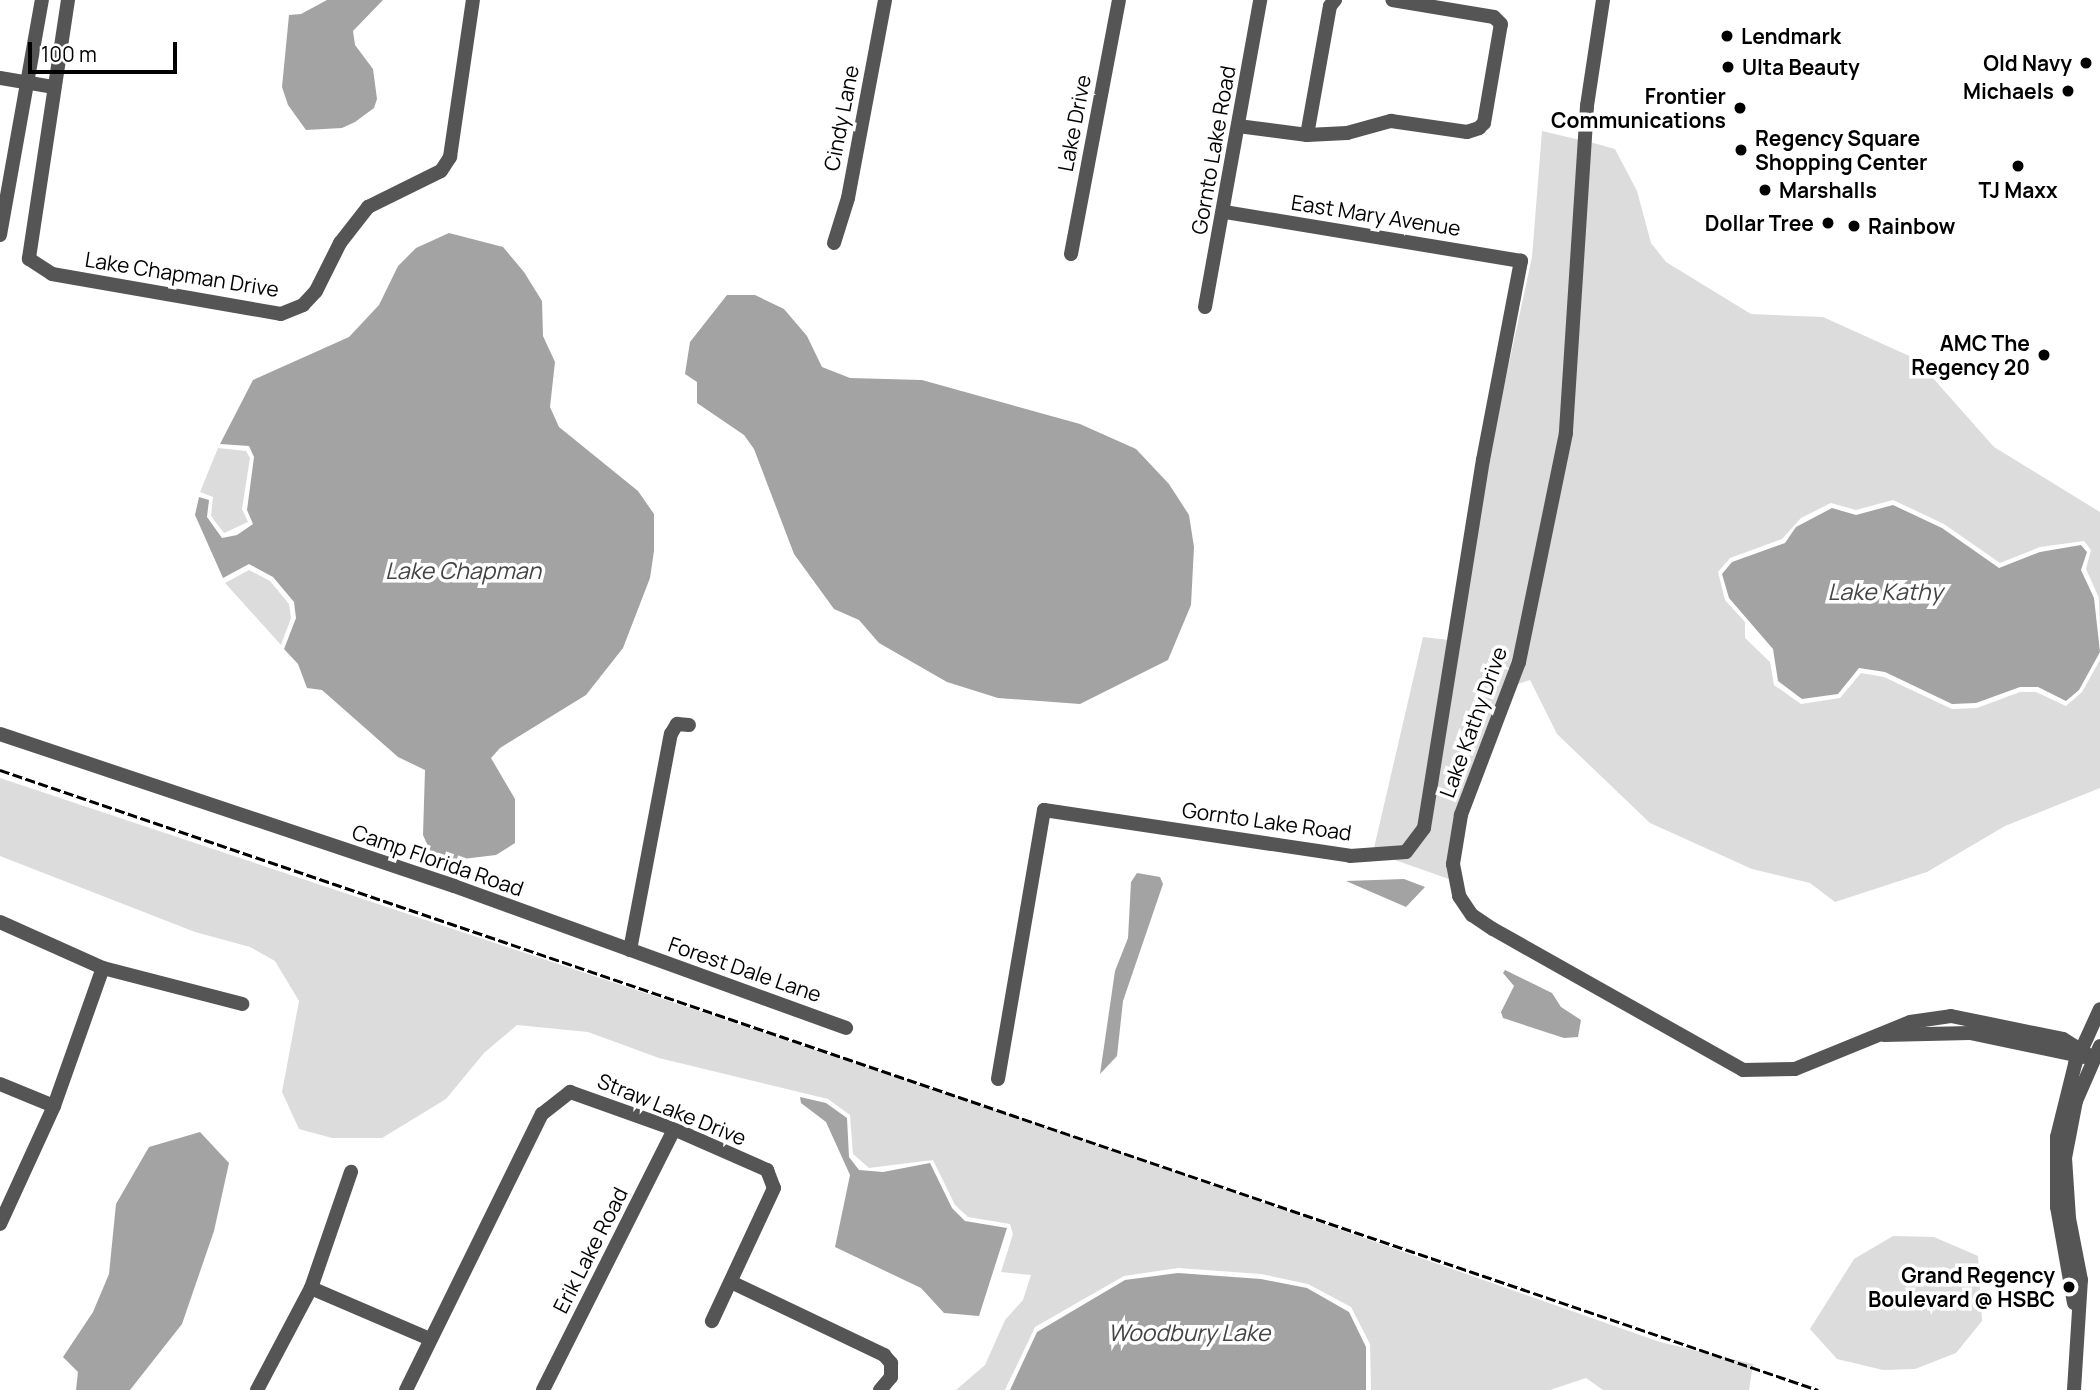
<!DOCTYPE html>
<html>
<head>
<meta charset="utf-8">
<style>
	body { margin:0 }
	#map { position:relative; width:2100px; height:1390px; overflow:hidden; background:#fff; font-family:Manrope,sans-serif }
	div>[style] { position:absolute }
	[style*='--x'] { left:calc(var(--x)*1px); top:calc(var(--y)*1px); width:calc(var(--w)*1px); rotate:calc(var(--a)*1deg) }
	.green>* { inset:0; background:#dcdcdc }
	.water>* { inset:0; background:#a3a3a3 }
	.minor>* { height:14px; margin:-7px; padding:0 7px; transform-origin:7px; border-radius:7px; background:#555 }
	.rail>* { height:2.5px; margin-top:-1.25px; transform-origin:0; background:repeating-linear-gradient(90deg,#000 0 10px,transparent 0 13.5px) }
	.dots>* { width:19px; height:19px; translate:-50% -50%; box-sizing:border-box; border:4px solid #fff; border-radius:50% }
	span { translate:-50% -50%; white-space:nowrap; text-align:center; line-height:1.15; -webkit-text-stroke:7px #fff; paint-order:stroke }
	.poi-label { font-size:21px; color:#000; font-weight:700 }
	.left { translate:0 -50%; text-align:left }
	.right { translate:-100% -50%; text-align:right }
	.street-label { font-size:21px; color:#000 }
	.water-label { font-size:23px; color:#444; font-style:italic }
	.scale { position:absolute; left:28px; top:42px; width:149px; height:32px; box-sizing:border-box; border:4px solid #000; border-top:0; padding-left:9px; font-size:21px; line-height:24px; white-space:nowrap; color:#000; -webkit-text-stroke:5px #fff; paint-order:stroke }
</style>
</head>
<body>
<div id="map">
	<div class="green">
		<i style="clip-path:polygon(1542px 131px,1580px 140px,1561px 432px,1520px 638px,1449px 879px,1392px 859px,1428px 832px,1488px 460px,1532px 257px)"></i>
		<i style="clip-path:polygon(1590px 142px,1615px 149px,1637px 191px,1651px 243px,1666px 262px,1751px 314px,1823px 317px,1916px 359px,1994px 447px,2100px 512px,2100px 628px,2099px 598px,2086px 569px,2091px 550px,2084px 541px,2040px 547px,2000px 563px,1944px 524px,1893px 500px,1856px 510px,1831px 503px,1801px 518px,1782px 539px,1730px 558px,1718px 572px,1725px 600px,1745px 622px,1745px 638px,1770px 662px,1774px 685px,1801px 704px,1840px 698px,1861px 673px,1884px 677px,1952px 709px,1977px 708px,2020px 692px,2036px 692px,2066px 706px,2082px 692px,2100px 660px,2100px 788px,2005px 826px,1927px 872px,1835px 902px,1810px 883px,1752px 869px,1650px 823px,1557px 734px,1530px 680px,1518px 684px,1565px 470px)"></i>
		<i style="clip-path:polygon(218px 448px,246px 451px,250px 458px,242px 509px,248px 522px,224px 533px,211px 516px,213px 497px,200px 492px)"></i>
		<i style="clip-path:polygon(249px 570px,270px 581px,289px 604px,291px 618px,281px 645px,225px 583px)"></i>
		<i style="clip-path:polygon(1423px 637px,1449px 640px,1419px 826px,1403px 847px,1374px 848px)"></i>
		<i style="clip-path:polygon(0 778px,1059px 1131px,1660px 1342px,1753px 1364px,1749px 1390px,1603px 1390px,1586px 1378px,1550px 1390px,1371px 1390px,1370px 1344px,1351px 1307px,1308px 1284px,1261px 1274px,1178px 1268px,1124px 1276px,1035px 1327px,1005px 1390px,956px 1390px,985px 1365px,1005px 1320px,1023px 1300px,1031px 1275px,1001px 1272px,1013px 1234px,1010px 1224px,968px 1217px,955px 1205px,933px 1160px,869px 1168px,853px 1154px,850px 1115px,828px 1099px,659px 1058px,588px 1032px,517px 1025px,484px 1053px,446px 1099px,382px 1138px,332px 1138px,299px 1129px,282px 1092px,299px 1001px,275px 961px,250px 947px,195px 932px,0 856px)"></i>
		<i style="clip-path:polygon(1893px 1236px,1934px 1237px,1978px 1256px,1982px 1321px,1956px 1353px,1915px 1369px,1883px 1370px,1837px 1359px,1810px 1329px,1854px 1259px)"></i>
	</div>
	<div class="water">
		<i style="clip-path:polygon(327px 0,383px 0,353px 31px,355px 45px,373px 69px,377px 99px,374px 108px,355px 122px,342px 128px,306px 130px,288px 105px,282px 87px,289px 15px,301px 14px)"></i>
		<i style="clip-path:polygon(449px 233px,503px 247px,524px 272px,542px 301px,543px 336px,555px 362px,550px 407px,559px 427px,638px 491px,654px 514px,654px 551px,650px 578px,623px 648px,586px 695px,500px 748px,491px 758px,515px 799px,515px 843px,496px 855px,446px 861px,432px 855px,423px 835px,425px 770px,398px 757px,322px 690px,307px 688px,298px 664px,284px 649px,296px 618px,294px 602px,273px 577px,249px 564px,223px 578px,195px 515px,199px 497px,209px 500px,207px 517px,222px 538px,237px 535px,253px 524px,247px 510px,254px 457px,249px 446px,220px 444px,253px 380px,349px 337px,379px 305px,398px 266px,416px 248px)"></i>
		<i style="clip-path:polygon(727px 295px,755px 295px,784px 309px,807px 336px,822px 367px,850px 378px,922px 380px,1080px 424px,1136px 449px,1169px 484px,1189px 515px,1194px 547px,1191px 605px,1168px 660px,1080px 704px,998px 698px,947px 682px,879px 643px,859px 620px,834px 609px,794px 554px,754px 449px,744px 435px,697px 403px,697px 382px,685px 374px,690px 342px)"></i>
		<i style="clip-path:polygon(1893px 505px,1942px 528px,1999px 568px,2040px 552px,2081px 545px,2087px 552px,2081px 570px,2094px 598px,2100px 652px,2079px 690px,2066px 701px,2038px 687px,2020px 687px,1976px 703px,1952px 704px,1885px 672px,1859px 668px,1838px 694px,1802px 699px,1778px 681px,1773px 649px,1729px 598px,1722px 574px,1732px 562px,1785px 543px,1796px 527px,1832px 508px,1856px 515px)"></i>
		<i style="clip-path:polygon(1137px 873px,1160px 877px,1163px 884px,1123px 1001px,1117px 1056px,1100px 1074px,1115px 971px,1128px 938px,1131px 882px)"></i>
		<i style="clip-path:polygon(1404px 879px,1425px 887px,1406px 907px,1346px 881px)"></i>
		<i style="clip-path:polygon(1505px 970px,1552px 993px,1561px 1007px,1581px 1020px,1578px 1037px,1564px 1038px,1503px 1018px,1501px 1012px,1514px 986px,1503px 973px)"></i>
		<i style="clip-path:polygon(800px 1097px,826px 1103px,847px 1118px,849px 1157px,859px 1170px,883px 1172px,930px 1163px,952px 1208px,965px 1221px,1007px 1228px,979px 1316px,944px 1313px,921px 1288px,835px 1247px,850px 1175px,826px 1122px,801px 1103px)"></i>
		<i style="clip-path:polygon(200px 1132px,229px 1163px,214px 1231px,182px 1324px,130px 1390px,76px 1390px,78px 1372px,63px 1357px,93px 1312px,109px 1274px,116px 1204px,149px 1147px)"></i>
		<i style="clip-path:polygon(1178px 1273px,1261px 1279px,1307px 1288px,1349px 1312px,1366px 1347px,1366px 1390px,1010px 1390px,1037px 1332px,1125px 1280px)"></i>
	</div>
	<div class="minor">
		<i style="--x:68;--y:0;--w:262;--a:98.6"></i>
		<i style="--x:29;--y:259;--w:27;--a:33"></i>
		<i style="--x:52;--y:274;--w:232;--a:9.9"></i>
		<i style="--x:281;--y:314;--w:24;--a:-22"></i>
		<i style="--x:303;--y:305;--w:19;--a:-47"></i>
		<i style="--x:316;--y:291;--w:54;--a:-63.4"></i>
		<i style="--x:340;--y:243;--w:46;--a:-52.1"></i>
		<i style="--x:368;--y:207;--w:81;--a:-26.3"></i>
		<i style="--x:441;--y:171;--w:17;--a:-57"></i>
		<i style="--x:450;--y:157;--w:159;--a:-81.7"></i>
		<i style="--x:1603;--y:0;--w:107;--a:98.6"></i>
		<i style="--x:1587;--y:106;--w:328;--a:93.7"></i>
		<i style="--x:1566;--y:433;--w:234;--a:101.6"></i>
		<i style="--x:1519;--y:662;--w:164;--a:110.8"></i>
		<i style="--x:1461;--y:815;--w:50;--a:99.3"></i>
		<i style="--x:1453;--y:864;--w:33;--a:79"></i>
		<i style="--x:1459;--y:896;--w:23;--a:56"></i>
		<i style="--x:1472;--y:915;--w:25;--a:34"></i>
		<i style="--x:1493;--y:929;--w:287;--a:29.4"></i>
		<i style="--x:1743;--y:1070;--w:52;--a:-1.1"></i>
		<i style="--x:1795;--y:1069;--w:124;--a:-22.2"></i>
		<i style="--x:1910;--y:1022;--w:41;--a:-8.3"></i>
		<i style="--x:1951;--y:1016;--w:114;--a:11.6"></i>
		<i style="--x:2063;--y:1039;--w:36;--a:32"></i>
		<i style="--x:0;--y:78;--w:55;--a:9.5"></i>
		<i style="--x:1238;--y:126;--w:70;--a:7.4"></i>
		<i style="--x:1307;--y:135;--w:40;--a:-2.9"></i>
		<i style="--x:1347;--y:133;--w:46;--a:-15.3"></i>
		<i style="--x:1391;--y:121;--w:77;--a:8.2"></i>
		<i style="--x:1467;--y:132;--w:13;--a:-18"></i>
		<i style="--x:1479;--y:128;--w:7;--a:-45"></i>
		<i style="--x:1484;--y:123;--w:100;--a:-80.3"></i>
		<i style="--x:1501;--y:24;--w:10;--a:-135"></i>
		<i style="--x:1494;--y:17;--w:103;--a:-170.5"></i>
		<i style="--x:1307;--y:135;--w:131;--a:-79.9"></i>
		<i style="--x:1330;--y:6;--w:8;--a:-50"></i>
		<i style="--x:0;--y:235;--w:239;--a:-79.9"></i>
		<i style="--x:834;--y:243;--w:47;--a:-72.7"></i>
		<i style="--x:848;--y:198;--w:201;--a:-79.4"></i>
		<i style="--x:1071;--y:254;--w:258;--a:-79.3"></i>
		<i style="--x:1205;--y:307;--w:312;--a:-79.8"></i>
		<i style="--x:0;--y:734;--w:479;--a:18.5"></i>
		<i style="--x:454;--y:886;--w:417;--a:19.9"></i>
		<i style="--x:0;--y:922;--w:113;--a:24.1"></i>
		<i style="--x:103;--y:968;--w:144;--a:14.5"></i>
		<i style="--x:630;--y:950;--w:220;--a:-79.3"></i>
		<i style="--x:671;--y:734;--w:12;--a:-59"></i>
		<i style="--x:677;--y:724;--w:12;--a:5"></i>
		<i style="--x:1884;--y:1035;--w:86;--a:-1.3"></i>
		<i style="--x:1970;--y:1033;--w:117;--a:11.8"></i>
		<i style="--x:998;--y:1079;--w:273;--a:-80.3"></i>
		<i style="--x:1044;--y:810;--w:309;--a:8.5"></i>
		<i style="--x:1350;--y:856;--w:56;--a:-4.1"></i>
		<i style="--x:1406;--y:852;--w:30;--a:-53"></i>
		<i style="--x:1424;--y:828;--w:373;--a:-80.9"></i>
		<i style="--x:1483;--y:460;--w:203;--a:-79.2"></i>
		<i style="--x:1521;--y:261;--w:301;--a:-170.6"></i>
		<i style="--x:0;--y:1084;--w:58;--a:22.2"></i>
		<i style="--x:0;--y:1224;--w:130;--a:-65.4"></i>
		<i style="--x:54;--y:1106;--w:146;--a:-70.5"></i>
		<i style="--x:731;--y:1282;--w:170;--a:25.5"></i>
		<i style="--x:884;--y:1355;--w:11;--a:49"></i>
		<i style="--x:891;--y:1363;--w:14;--a:90"></i>
		<i style="--x:891;--y:1377;--w:17;--a:130"></i>
		<i style="--x:311;--y:1288;--w:129;--a:23.2"></i>
		<i style="--x:2074;--y:1303;--w:97;--a:-100"></i>
		<i style="--x:2057;--y:1207;--w:70;--a:-90"></i>
		<i style="--x:2057;--y:1137;--w:75;--a:-76.1"></i>
		<i style="--x:2075;--y:1064;--w:60;--a:-65.6"></i>
		<i style="--x:257;--y:1390;--w:115;--a:-62.1"></i>
		<i style="--x:311;--y:1288;--w:123;--a:-71"></i>
		<i style="--x:406;--y:1390;--w:308;--a:-63.8"></i>
		<i style="--x:542;--y:1114;--w:36;--a:-38"></i>
		<i style="--x:570;--y:1092;--w:110;--a:19.6"></i>
		<i style="--x:674;--y:1129;--w:102;--a:23.8"></i>
		<i style="--x:767;--y:1170;--w:19;--a:69"></i>
		<i style="--x:774;--y:1188;--w:147;--a:115"></i>
		<i style="--x:543;--y:1390;--w:292;--a:-63.3"></i>
		<i style="--x:2074;--y:1390;--w:110;--a:-86.4"></i>
		<i style="--x:2081;--y:1280;--w:63;--a:-101"></i>
		<i style="--x:2069;--y:1218;--w:60;--a:-93.8"></i>
		<i style="--x:2065;--y:1158;--w:58;--a:-79.1"></i>
		<i style="--x:2076;--y:1101;--w:60;--a:-66.4"></i>
	</div>
	<div class="rail">
		<i style="--x:0;--y:770;--w:1921;--a:18.83"></i>
	</div>
	<div class="dots">
		<i style="left:1727px;top:36px;background:#000"></i>
		<i style="left:2086px;top:63px;background:#000"></i>
		<i style="left:1728px;top:67px;background:#000"></i>
		<i style="left:2068px;top:91px;background:#000"></i>
		<i style="left:1740px;top:108px;background:#000"></i>
		<i style="left:1741px;top:150px;background:#000"></i>
		<i style="left:2018px;top:166px;background:#000"></i>
		<i style="left:1765px;top:190px;background:#000"></i>
		<i style="left:1828px;top:223px;background:#000"></i>
		<i style="left:1854px;top:226px;background:#000"></i>
		<i style="left:2044px;top:355px;background:#000"></i>
		<i style="left:2069px;top:1287px;background:#000"></i>
	</div>
	<div class="poi-label">
		<span class="left" style="left:1741px;top:36px">Lendmark</span>
		<span class="right" style="left:2072px;top:63px">Old Navy</span>
		<span class="left" style="left:1742px;top:67px">Ulta Beauty</span>
		<span class="right" style="left:2054px;top:91px">Michaels</span>
		<span class="right" style="left:1726px;top:108px">Frontier<br>Communications</span>
		<span class="left" style="left:1755px;top:150px">Regency Square<br>Shopping Center</span>
		<span class="left" style="left:1779px;top:190px">Marshalls</span>
		<span style="left:2018px;top:190px">TJ Maxx</span>
		<span class="right" style="left:1814px;top:223px">Dollar Tree</span>
		<span class="left" style="left:1868px;top:226px">Rainbow</span>
		<span class="right" style="left:2030px;top:355px">AMC The<br>Regency 20</span>
		<span class="right" style="left:2055px;top:1287px">Grand Regency<br>Boulevard @ HSBC</span>
	</div>
	<div class="street-label">
		<span style="left:841px;top:118px;rotate:-79deg">Cindy Lane</span>
		<span style="left:1074px;top:123px;rotate:-79deg">Lake Drive</span>
		<span style="left:1213px;top:150px;rotate:-80deg">Gornto Lake Road</span>
		<span style="left:1376px;top:215px;rotate:9deg">East Mary Avenue</span>
		<span style="left:182px;top:274px;rotate:9deg">Lake Chapman Drive</span>
		<span style="left:1473px;top:722px;rotate:-70deg">Lake Kathy Drive</span>
		<span style="left:1267px;top:821px;rotate:8deg">Gornto Lake Road</span>
		<span style="left:438px;top:860px;rotate:19deg">Camp Florida Road</span>
		<span style="left:745px;top:969px;rotate:19deg">Forest Dale Lane</span>
		<span style="left:672px;top:1109px;rotate:22deg">Straw Lake Drive</span>
		<span style="left:590px;top:1250px;rotate:-63deg">Erik Lake Road</span>
	</div>
	<div class="water-label">
		<span style="left:463px;top:570px">Lake Chapman</span>
		<span style="left:1885px;top:591px">Lake Kathy</span>
		<span style="left:1189px;top:1332px">Woodbury Lake</span>
	</div>
	<div class="scale">100 m</div>
</div>
</body>
</html>
